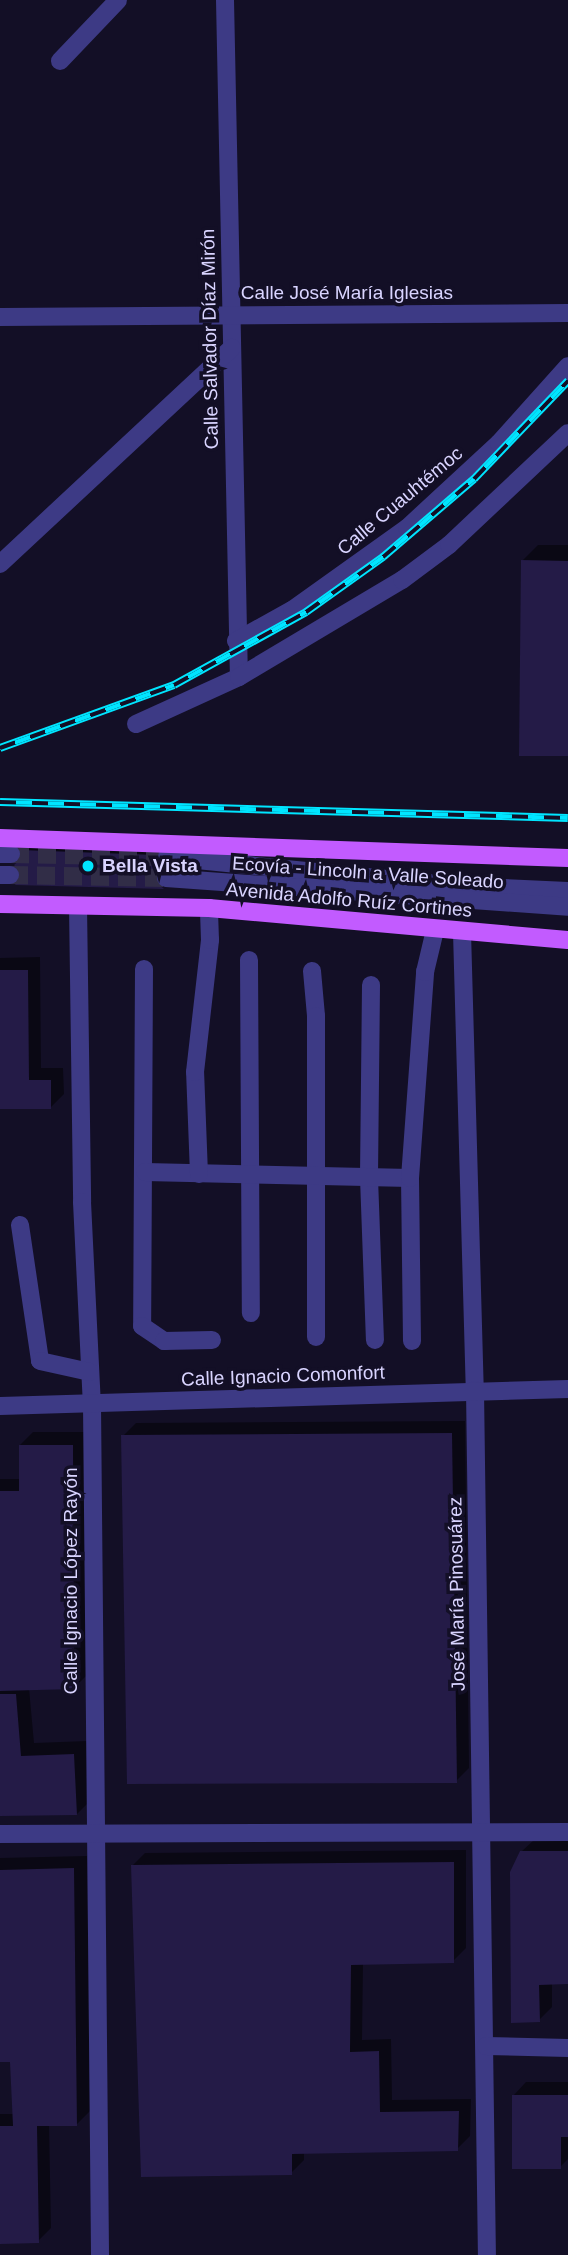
<!DOCTYPE html>
<meta charset="utf-8">
<style>
body{margin:0}
#map{position:relative;width:568px;height:2255px;overflow:hidden;background:#130f26;font-family:Helvetica,sans-serif}
div>[style]{position:absolute}
.shadow>*{inset:0;background:#0007}
.building>*{inset:0;background:#241b47}
.minor-tunnel>*{height:18px;margin-top:-9px;transform-origin:0;background:repeating-linear-gradient(90deg,#312d47 0 18px,transparent 0 27px)}
.minor>*{height:18px;margin:-9px;padding:0 9px;transform-origin:9px;border-radius:9px;background:#3d3a85}
.major>*{height:18px;margin:-9px;padding:0 9px;transform-origin:9px;border-radius:9px;background:#c25bff}
.rail>*{height:8px;margin-top:-4px;transform-origin:0;background:repeating-linear-gradient(90deg,#130f26 0 16px,#00e5ff 0 32px);box-sizing:border-box;border-block:2px solid #00e5ff}
.dots>*{width:19px;height:19px;translate:-50% -50%;box-sizing:border-box;border:4px solid #130f26;border-radius:50%}
span{translate:-50% -50%;white-space:nowrap;text-align:center;line-height:1.15;-webkit-text-stroke:7px #130f26;paint-order:stroke}
.street-label{font-size:19px;color:#d9d4ff}
.poi-label{font-size:19px;color:#d9d4ff;font-weight:700}
.left{translate:0 -50%;text-align:left}
</style>
<div id="map">
<div class="shadow">
<i style="clip-path:polygon(538px 545px,568px 545px,568px 756px,521px 754px,522px 561px)"></i>
<i style="clip-path:polygon(36px 838px,169px 843px,168px 869px,175px 875px,163px 887px,18px 883px,23px 874px,23px 851px)"></i>
<i style="clip-path:polygon(40px 957px,41px 1068px,63px 1068px,64px 1094px,51px 1107px,0 1107px,0 958px)"></i>
<i style="clip-path:polygon(465px 1421px,469px 1768px,456px 1781px,123px 1436px,136px 1423px)"></i>
<i style="clip-path:polygon(33px 1432px,85px 1432px,87px 1675px,74px 1688px,29px 1688px,34px 1743px,87px 1741px,90px 1801px,77px 1814px,0 1814px,0 1479px,21px 1479px,20px 1445px)"></i>
<i style="clip-path:polygon(535px 1839px,568px 1839px,568px 1983px,552px 1983px,552px 2007px,539px 2020px,521px 1852px)"></i>
<i style="clip-path:polygon(466px 1850px,466px 1948px,453px 1961px,363px 1963px,362px 2040px,391px 2039px,392px 2100px,471px 2099px,470px 2136px,457px 2149px,304px 2152px,304px 2160px,291px 2173px,132px 1866px,145px 1853px)"></i>
<i style="clip-path:polygon(87px 1856px,90px 2111px,77px 2124px,49px 2124px,51px 2228px,38px 2241px,0 2243px,0 2114px,14px 2114px,12px 2061px,0 2061px,0 1858px)"></i>
<i style="clip-path:polygon(526px 2082px,568px 2082px,568px 2159px,560px 2167px,513px 2096px)"></i>
</div>
<div class="building">
<i style="clip-path:polygon(521px 560px,568px 561px,568px 756px,519px 756px)"></i>
<i style="clip-path:polygon(21px 850px,156px 855px,163px 867px,156px 872px,156px 882px,164px 889px,15px 885px,21px 874px,14px 865px,21px 859px)"></i>
<i style="clip-path:polygon(0 970px,28px 970px,29px 1080px,51px 1080px,51px 1109px,0 1109px)"></i>
<i style="clip-path:polygon(452px 1433px,457px 1783px,127px 1784px,121px 1435px)"></i>
<i style="clip-path:polygon(19px 1445px,73px 1445px,74px 1689px,0 1691px,0 1491px,19px 1491px)"></i>
<i style="clip-path:polygon(0 1694px,16px 1694px,21px 1756px,74px 1754px,77px 1815px,0 1816px)"></i>
<i style="clip-path:polygon(520px 1851px,568px 1851px,568px 1984px,539px 1985px,540px 2022px,511px 2023px,510px 1872px)"></i>
<i style="clip-path:polygon(454px 1862px,454px 1963px,351px 1965px,350px 2052px,379px 2051px,380px 2112px,459px 2111px,458px 2151px,292px 2154px,292px 2175px,141px 2177px,131px 1865px)"></i>
<i style="clip-path:polygon(74px 1868px,77px 2126px,37px 2126px,39px 2243px,0 2244px,0 2126px,13px 2126px,10px 2062px,0 2062px,0 1870px)"></i>
<i style="clip-path:polygon(512px 2095px,568px 2095px,568px 2137px,561px 2137px,561px 2169px,512px 2169px)"></i>
</div>
<div class="minor-tunnel">
<i style="left:11px;top:854px;width:156px;rotate:1.1deg"></i>
<i style="left:10px;top:875px;width:156px;rotate:1.1deg"></i>
</div>
<div class="minor">
<i style="left:225px;top:0;width:677px;rotate:88.82deg"></i>
<i style="left:60px;top:61px;width:84px;rotate:-46.4deg"></i>
<i style="left:0;top:317px;width:568px;rotate:-0.4deg"></i>
<i style="left:0;top:564px;width:317px;rotate:-43deg"></i>
<i style="left:236px;top:641px;width:64px;rotate:-29deg"></i>
<i style="left:292px;top:610px;width:141px;rotate:-35.5deg"></i>
<i style="left:407px;top:528px;width:125px;rotate:-42.7deg"></i>
<i style="left:499px;top:443px;width:103px;rotate:-48.1deg"></i>
<i style="left:136px;top:724px;width:113px;rotate:-24.5deg"></i>
<i style="left:239px;top:677px;width:190px;rotate:-30.8deg"></i>
<i style="left:402px;top:580px;width:59px;rotate:-36.7deg"></i>
<i style="left:449px;top:545px;width:163px;rotate:-43.3deg"></i>
<i style="left:0;top:854px;width:11px"></i>
<i style="left:167px;top:857px;width:292px;rotate:5.7deg"></i>
<i style="left:458px;top:886px;width:110px;rotate:2.6deg"></i>
<i style="left:0;top:875px;width:10px"></i>
<i style="left:166px;top:878px;width:403px;rotate:4.1deg"></i>
<i style="left:78px;top:906px;width:296px;rotate:89.2deg"></i>
<i style="left:82px;top:1202px;width:202px;rotate:87.2deg"></i>
<i style="left:92px;top:1404px;width:851px;rotate:89.46deg"></i>
<i style="left:462px;top:932px;width:458px;rotate:88.4deg"></i>
<i style="left:475px;top:1390px;width:865px;rotate:89.21deg"></i>
<i style="left:249px;top:960px;width:353px;rotate:89.7deg"></i>
<i style="left:144px;top:969px;width:357px;rotate:90.3deg"></i>
<i style="left:142px;top:1326px;width:27px;rotate:34deg"></i>
<i style="left:164px;top:1341px;width:48px;rotate:-1.2deg"></i>
<i style="left:312px;top:971px;width:45px;rotate:84.9deg"></i>
<i style="left:316px;top:1016px;width:321px;rotate:90deg"></i>
<i style="left:371px;top:985px;width:193px;rotate:90.6deg"></i>
<i style="left:369px;top:1178px;width:162px;rotate:87.9deg"></i>
<i style="left:145px;top:1172px;width:265px;rotate:1.3deg"></i>
<i style="left:199px;top:1174px;width:102px;rotate:-92.2deg"></i>
<i style="left:195px;top:1072px;width:133px;rotate:-83.5deg"></i>
<i style="left:210px;top:940px;width:32px;rotate:-92deg"></i>
<i style="left:20px;top:1225px;width:137px;rotate:81.6deg"></i>
<i style="left:40px;top:1361px;width:51px;rotate:12.4deg"></i>
<i style="left:412px;top:1341px;width:163px;rotate:-90.7deg"></i>
<i style="left:410px;top:1178px;width:207px;rotate:-85.8deg"></i>
<i style="left:425px;top:972px;width:43px;rotate:-76.6deg"></i>
<i style="left:0;top:1406px;width:568px;rotate:-1.71deg"></i>
<i style="left:0;top:1834px;width:568px;rotate:-0.2deg"></i>
<i style="left:486px;top:2046px;width:82px;rotate:1.4deg"></i>
</div>
<div class="major">
<i style="left:0;top:838px;width:568px;rotate:2.02deg"></i>
<i style="left:0;top:904px;width:209px;rotate:1.1deg"></i>
<i style="left:209px;top:908px;width:360px;rotate:5.1deg"></i>
</div>
<div class="rail">
<i style="left:0;top:748px;width:185px;rotate:-19.9deg"></i>
<i style="left:174px;top:685px;width:151px;rotate:-28.9deg"></i>
<i style="left:306px;top:612px;width:95px;rotate:-35.5deg"></i>
<i style="left:383px;top:557px;width:120px;rotate:-40.6deg"></i>
<i style="left:474px;top:479px;width:136px;rotate:-46.2deg"></i>
<i style="left:0;top:802px;width:568px;rotate:1.61deg"></i>
</div>
<div class="dots">
<i style="left:88px;top:866px;background:#00e5ff"></i>
</div>
<div class="street-label">
<span style="left:347px;top:293px">Calle José María Iglesias</span>
<span style="left:210px;top:339px;rotate:-91deg">Calle Salvador Díaz Mirón</span>
<span style="left:400px;top:501px;rotate:-40deg">Calle Cuauhtémoc</span>
<span style="left:368px;top:873px;rotate:4deg">Ecovía - Lincoln a Valle Soleado</span>
<span style="left:349px;top:900px;rotate:5deg">Avenida Adolfo Ruíz Cortines</span>
<span style="left:283px;top:1376px;rotate:-2deg">Calle Ignacio Comonfort</span>
<span style="left:71px;top:1581px;rotate:-90deg">Calle Ignacio López Rayón</span>
<span style="left:457px;top:1594px;rotate:-91deg">José María Pinosuárez</span>
</div>
<div class="poi-label">
<span class="left" style="left:102px;top:866px">Bella Vista</span>
</div>
</div>
